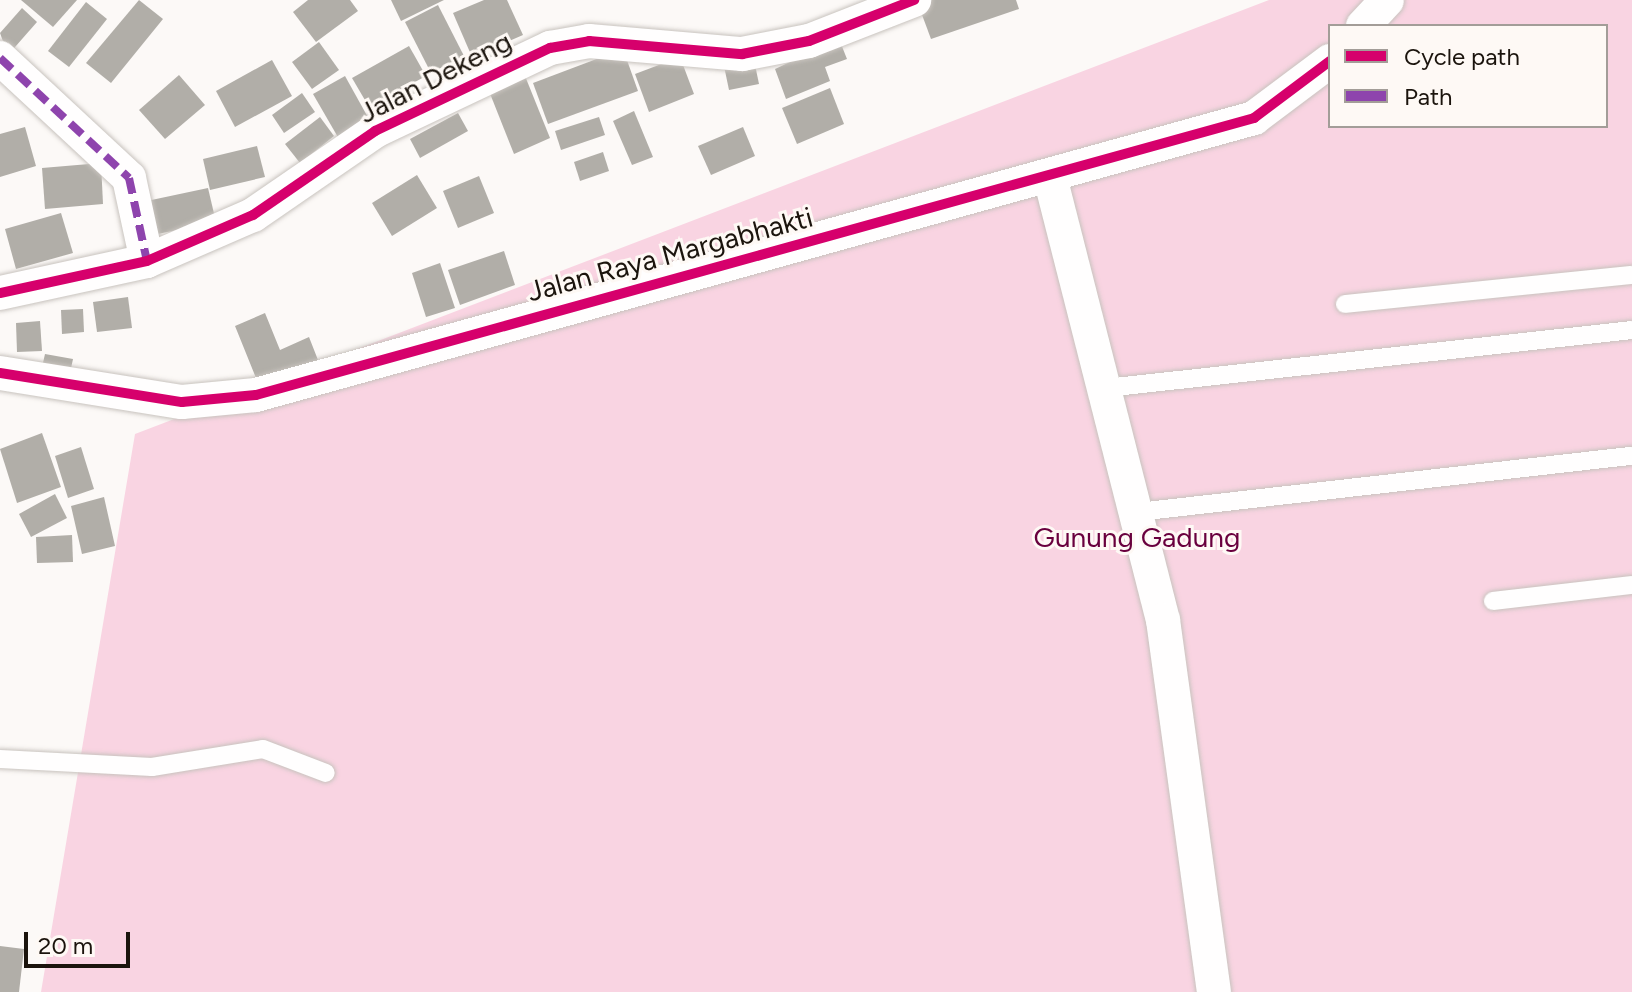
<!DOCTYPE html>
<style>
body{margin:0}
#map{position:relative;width:1632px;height:992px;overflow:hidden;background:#fcf9f7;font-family:Figtree,sans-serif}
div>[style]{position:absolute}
.green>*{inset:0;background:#f9d4e2}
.building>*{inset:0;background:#b1aea8}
.roads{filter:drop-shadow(0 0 2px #c8c3be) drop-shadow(0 0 2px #c8c3be)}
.lane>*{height:18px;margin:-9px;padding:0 9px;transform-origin:9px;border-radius:9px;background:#fffefe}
.street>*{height:34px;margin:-17px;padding:0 17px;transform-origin:17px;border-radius:17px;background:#fffefe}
.quiet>*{height:8px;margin-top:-4px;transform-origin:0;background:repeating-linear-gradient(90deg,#8e44ad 0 16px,transparent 0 24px)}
.cycleway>*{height:10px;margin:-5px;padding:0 5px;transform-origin:5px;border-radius:5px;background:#d6006c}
span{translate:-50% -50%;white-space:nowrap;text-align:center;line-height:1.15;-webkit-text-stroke:6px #fef9f5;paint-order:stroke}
.street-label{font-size:28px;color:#1b140d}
.park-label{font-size:28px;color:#69003e}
.legend{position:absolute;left:1328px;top:24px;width:280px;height:104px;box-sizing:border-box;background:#fef9f5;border:2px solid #a39d98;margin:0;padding:10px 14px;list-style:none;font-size:24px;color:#1b140d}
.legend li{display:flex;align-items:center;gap:16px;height:40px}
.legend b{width:40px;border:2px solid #a39d98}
.scale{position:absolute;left:24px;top:932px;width:106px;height:36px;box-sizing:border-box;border:4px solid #1b140d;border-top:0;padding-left:10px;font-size:24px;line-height:28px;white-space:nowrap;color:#1b140d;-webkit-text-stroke:6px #fef9f5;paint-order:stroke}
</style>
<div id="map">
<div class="green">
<i style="clip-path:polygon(evenodd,1269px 0,1632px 0,1632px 992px,41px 992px,135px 434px,1269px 0,1330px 26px,1606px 26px,1606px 126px,1330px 126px,1330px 26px)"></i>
</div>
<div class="building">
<i style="clip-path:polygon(21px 0,77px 0,53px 27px)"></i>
<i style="clip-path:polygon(139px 0,163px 19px,111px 83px,86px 63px)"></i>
<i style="clip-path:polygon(308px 0,350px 0,358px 11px,316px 42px,293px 12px)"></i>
<i style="clip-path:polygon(391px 0,444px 0,401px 21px)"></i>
<i style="clip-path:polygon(484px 0,507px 0,523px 35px,472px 57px,453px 13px)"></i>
<i style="clip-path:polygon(930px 0,1016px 0,1019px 9px,931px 39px,918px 4px)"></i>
<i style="clip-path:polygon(86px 2px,107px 19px,69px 67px,48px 51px)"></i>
<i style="clip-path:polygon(438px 5px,464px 56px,431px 73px,405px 22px)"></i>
<i style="clip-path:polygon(22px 8px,37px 22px,8px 55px,0 33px)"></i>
<i style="clip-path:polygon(839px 39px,847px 59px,825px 67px,830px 81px,786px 99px,775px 69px)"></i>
<i style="clip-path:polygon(319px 42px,339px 70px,312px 89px,292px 62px)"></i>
<i style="clip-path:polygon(409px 46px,426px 76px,369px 107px,352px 78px)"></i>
<i style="clip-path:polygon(623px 49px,638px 91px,548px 124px,533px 83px)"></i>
<i style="clip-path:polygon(680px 57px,694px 94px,649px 112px,635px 74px)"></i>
<i style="clip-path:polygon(272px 60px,292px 96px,235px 127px,216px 91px)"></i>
<i style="clip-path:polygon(754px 60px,759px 84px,729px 90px,724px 66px)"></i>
<i style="clip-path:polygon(523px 71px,550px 138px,514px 154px,487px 86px)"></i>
<i style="clip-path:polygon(179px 75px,205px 105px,165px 139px,139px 110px)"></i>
<i style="clip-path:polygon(345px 76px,370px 121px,339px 139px,313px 94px)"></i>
<i style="clip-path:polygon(830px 88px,844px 124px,797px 144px,782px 108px)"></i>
<i style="clip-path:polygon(302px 93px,315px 112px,284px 133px,272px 115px)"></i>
<i style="clip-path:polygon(634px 111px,653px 157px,632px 165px,613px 121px)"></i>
<i style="clip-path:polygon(458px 113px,468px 131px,420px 158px,410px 139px)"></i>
<i style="clip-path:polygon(320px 117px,334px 136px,300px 163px,285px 144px)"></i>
<i style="clip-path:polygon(599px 117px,605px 135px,561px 150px,555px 131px)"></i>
<i style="clip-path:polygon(25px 127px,36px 166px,0 177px,0 134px)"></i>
<i style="clip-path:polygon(743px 127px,755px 156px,711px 175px,698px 146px)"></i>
<i style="clip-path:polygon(257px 146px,265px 177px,210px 190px,203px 159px)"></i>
<i style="clip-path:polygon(603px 152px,609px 171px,580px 181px,574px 162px)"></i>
<i style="clip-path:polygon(101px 163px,103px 204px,45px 209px,42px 168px)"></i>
<i style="clip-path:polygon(417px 175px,437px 208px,392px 236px,372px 203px)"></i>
<i style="clip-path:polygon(479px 176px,494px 213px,458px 228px,443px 191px)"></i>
<i style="clip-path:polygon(208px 188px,216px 222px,148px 236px,142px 202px)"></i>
<i style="clip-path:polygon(61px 213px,73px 253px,16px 269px,5px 229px)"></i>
<i style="clip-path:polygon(504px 251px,515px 285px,460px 305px,448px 270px)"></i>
<i style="clip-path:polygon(440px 263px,455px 308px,426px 317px,412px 273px)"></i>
<i style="clip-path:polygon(128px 297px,132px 328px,97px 332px,93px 302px)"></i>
<i style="clip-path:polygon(83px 309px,84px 332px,62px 334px,61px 310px)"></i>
<i style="clip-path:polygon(265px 313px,280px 350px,309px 337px,318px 360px,258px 383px,235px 326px)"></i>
<i style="clip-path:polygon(40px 321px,42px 351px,17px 352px,16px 323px)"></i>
<i style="clip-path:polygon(45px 354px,73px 359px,70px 373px,42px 367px)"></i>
<i style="clip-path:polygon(42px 433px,61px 487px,17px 503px,0 449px)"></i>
<i style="clip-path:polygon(81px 447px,94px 489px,68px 498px,55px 456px)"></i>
<i style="clip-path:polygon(55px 494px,67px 518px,31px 537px,19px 514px)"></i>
<i style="clip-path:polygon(104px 497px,115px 546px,82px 554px,71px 506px)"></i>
<i style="clip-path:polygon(72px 535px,73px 562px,37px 563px,36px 537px)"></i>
<i style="clip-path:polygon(0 946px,24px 949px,19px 992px,0 992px)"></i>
</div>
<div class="roads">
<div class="lane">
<i style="left:1345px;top:304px;width:288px;rotate:-5.8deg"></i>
<i style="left:1106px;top:388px;width:529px;rotate:-6.29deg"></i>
<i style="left:1138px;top:512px;width:497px;rotate:-6.5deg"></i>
<i style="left:1493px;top:601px;width:140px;rotate:-6.6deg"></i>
<i style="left:0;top:759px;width:152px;rotate:3deg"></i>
<i style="left:152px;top:767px;width:112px;rotate:-9.2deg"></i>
<i style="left:263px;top:749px;width:67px;rotate:20.9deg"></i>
</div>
<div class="street">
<i style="left:1363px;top:26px;width:35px;rotate:-47deg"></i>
<i style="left:0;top:58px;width:176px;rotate:42.9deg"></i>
<i style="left:129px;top:178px;width:85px;rotate:77.8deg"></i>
<i style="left:1050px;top:177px;width:457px;rotate:75.7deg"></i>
<i style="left:1163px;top:620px;width:375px;rotate:82.2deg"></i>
<i style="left:0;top:293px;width:150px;rotate:-12.3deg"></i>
<i style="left:147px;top:261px;width:116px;rotate:-23.5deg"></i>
<i style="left:253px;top:215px;width:148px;rotate:-34.5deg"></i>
<i style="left:375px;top:131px;width:194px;rotate:-25.4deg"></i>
<i style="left:550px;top:48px;width:40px;rotate:-10deg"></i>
<i style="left:589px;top:41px;width:154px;rotate:4.9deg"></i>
<i style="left:742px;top:54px;width:68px;rotate:-11deg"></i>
<i style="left:809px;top:41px;width:113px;rotate:-21.3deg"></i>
<i style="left:0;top:373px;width:184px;rotate:9.1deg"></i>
<i style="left:182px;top:402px;width:74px;rotate:-5.4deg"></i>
<i style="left:256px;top:395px;width:1036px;rotate:-15.51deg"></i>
<i style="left:1254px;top:118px;width:95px;rotate:-36.9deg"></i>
</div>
</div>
<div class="quiet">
<i style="left:0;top:58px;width:176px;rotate:42.9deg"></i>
<i style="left:129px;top:178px;width:85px;rotate:77.8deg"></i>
</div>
<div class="cycleway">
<i style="left:0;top:293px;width:150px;rotate:-12.3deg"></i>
<i style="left:147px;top:261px;width:116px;rotate:-23.5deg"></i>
<i style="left:253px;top:215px;width:148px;rotate:-34.5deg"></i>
<i style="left:375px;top:131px;width:194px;rotate:-25.4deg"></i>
<i style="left:550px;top:48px;width:40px;rotate:-10deg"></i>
<i style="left:589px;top:41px;width:154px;rotate:4.9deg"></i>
<i style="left:742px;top:54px;width:68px;rotate:-11deg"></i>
<i style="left:809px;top:41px;width:113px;rotate:-21.3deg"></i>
<i style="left:0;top:373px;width:184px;rotate:9.1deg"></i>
<i style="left:182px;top:402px;width:74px;rotate:-5.4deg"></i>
<i style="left:256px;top:395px;width:1036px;rotate:-15.51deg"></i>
<i style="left:1254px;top:118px;width:95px;rotate:-36.9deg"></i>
</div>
<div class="street-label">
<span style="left:435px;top:77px;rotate:-27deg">Jalan Dekeng</span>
<span style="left:670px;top:254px;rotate:-15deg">Jalan Raya Margabhakti</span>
</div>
<div class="park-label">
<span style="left:1137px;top:537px">Gunung Gadung</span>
</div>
<ul class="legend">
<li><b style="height:10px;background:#d6006c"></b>Cycle path</li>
<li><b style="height:10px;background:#8e44ad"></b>Path</li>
</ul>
<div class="scale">20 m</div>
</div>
